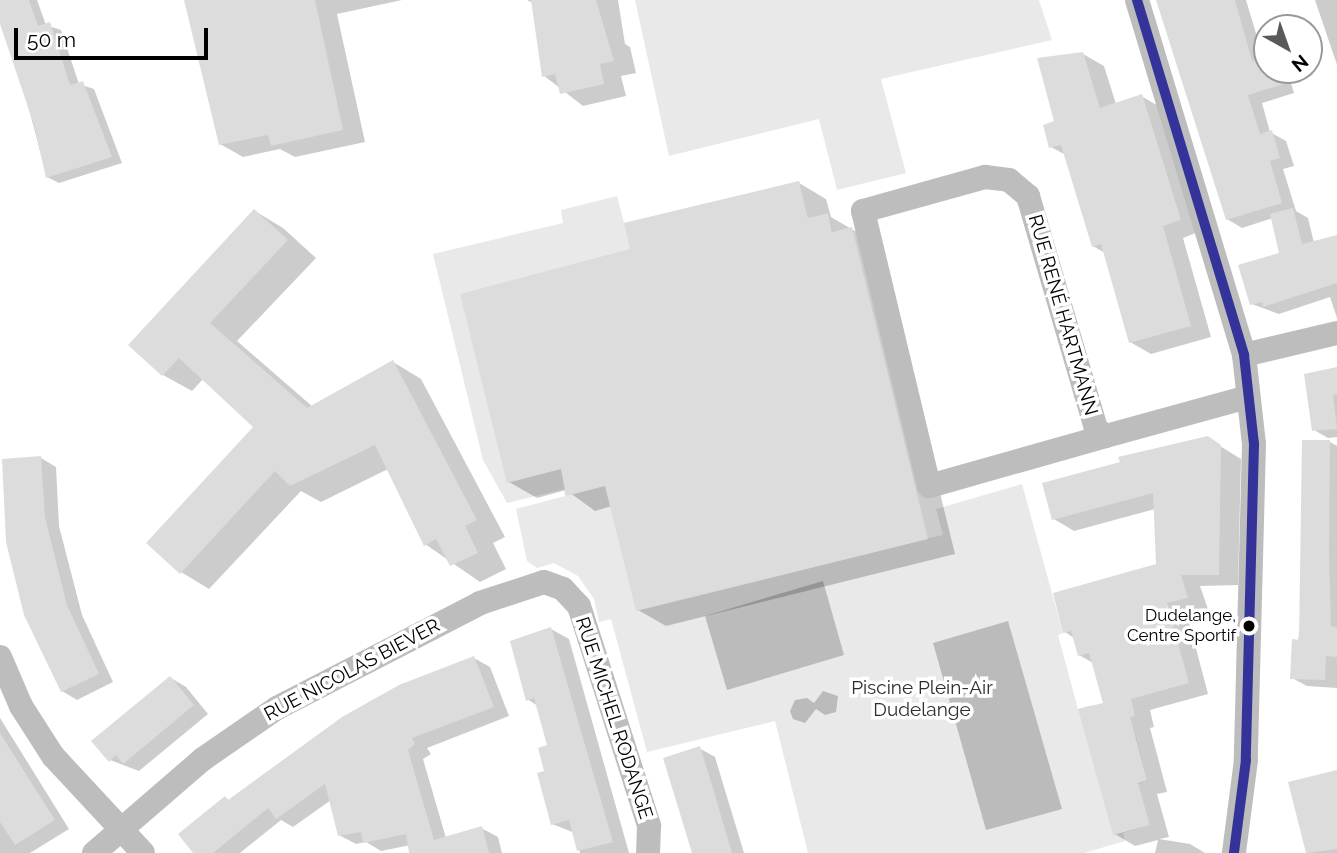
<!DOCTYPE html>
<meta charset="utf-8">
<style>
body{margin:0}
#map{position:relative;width:1337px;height:853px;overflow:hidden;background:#fff;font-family:Raleway,sans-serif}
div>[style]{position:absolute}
.green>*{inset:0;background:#e9e9e9}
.water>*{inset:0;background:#bbb}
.shadow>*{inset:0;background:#0003}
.building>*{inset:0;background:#dcdcdc}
.minor>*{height:24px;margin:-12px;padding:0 12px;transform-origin:12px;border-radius:12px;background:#bdbdbd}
.bus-1>*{height:10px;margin:-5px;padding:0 5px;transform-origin:5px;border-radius:5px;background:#339}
.dots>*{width:19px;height:19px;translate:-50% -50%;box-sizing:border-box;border:4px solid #fff;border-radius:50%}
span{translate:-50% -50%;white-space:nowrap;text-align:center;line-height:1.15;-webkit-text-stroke:7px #fff;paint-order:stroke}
.bus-label{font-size:17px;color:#000}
.right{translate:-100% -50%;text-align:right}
.street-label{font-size:19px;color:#000}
.park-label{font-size:19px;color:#2e2e2e}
.north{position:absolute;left:1253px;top:14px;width:70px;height:70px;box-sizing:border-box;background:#fff;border:2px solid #999;border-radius:50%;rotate:140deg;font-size:19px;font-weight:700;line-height:28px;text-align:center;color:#000}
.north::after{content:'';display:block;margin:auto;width:24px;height:32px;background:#595959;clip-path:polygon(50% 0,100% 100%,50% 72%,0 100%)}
.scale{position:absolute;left:14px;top:28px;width:194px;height:32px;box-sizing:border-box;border:4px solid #000;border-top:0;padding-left:9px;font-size:21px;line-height:24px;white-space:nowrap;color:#000;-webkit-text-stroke:5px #fff;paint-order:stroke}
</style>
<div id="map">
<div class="green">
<i style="clip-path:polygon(635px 0,1039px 0,1052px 40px,881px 79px,906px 173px,837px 190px,819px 119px,669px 156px)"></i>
<i style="clip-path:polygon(799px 181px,808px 218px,828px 213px,908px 543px,943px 535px,936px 509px,1022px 484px,1063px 633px,1058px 635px,1078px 709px,1092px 705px,1096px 717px,1126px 740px,1136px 737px,1147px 780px,1138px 784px,1150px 825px,1123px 833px,1125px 841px,1084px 853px,808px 853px,775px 721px,647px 752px,611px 619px,599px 622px,594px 599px,578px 576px,554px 563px,537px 568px,527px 561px,516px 509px,565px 496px,564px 489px,507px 503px,483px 460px,433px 254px,563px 223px,561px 210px,617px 196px,624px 223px)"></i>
</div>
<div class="water">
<i style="clip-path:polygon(823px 581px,844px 655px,727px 690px,705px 616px)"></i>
<i style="clip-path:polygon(1008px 621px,1062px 809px,986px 830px,933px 643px)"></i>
<i style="clip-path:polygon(823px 691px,838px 696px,836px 712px,825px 715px,816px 709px,805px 723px,793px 719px,790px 711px,795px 700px,807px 698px,814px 703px)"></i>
</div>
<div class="shadow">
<i style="clip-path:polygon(0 0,37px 0,46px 25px,61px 30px,79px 84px,94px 89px,122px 163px,59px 183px,47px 177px)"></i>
<i style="clip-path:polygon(189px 0,402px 0,337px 14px,365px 142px,295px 157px,280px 149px,243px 157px,220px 144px)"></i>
<i style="clip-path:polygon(527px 0,618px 0,625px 44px,630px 47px,636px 73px,621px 76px,626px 96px,583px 106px,543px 75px,533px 3px)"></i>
<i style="clip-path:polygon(1157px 0,1246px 0,1267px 70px,1287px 70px,1294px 93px,1262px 103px,1270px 132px,1286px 141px,1294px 166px,1283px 169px,1296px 211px,1308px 218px,1314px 243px,1337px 237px,1337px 318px,1330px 297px,1279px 314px,1252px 304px,1282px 254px,1273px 218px,1242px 228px,1227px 219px)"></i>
<i style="clip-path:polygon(1315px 0,1337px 0,1337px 65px)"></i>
<i style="clip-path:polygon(1083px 54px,1104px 66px,1116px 104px,1141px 96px,1162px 108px,1201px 231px,1183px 238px,1211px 337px,1151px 354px,1130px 342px,1105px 253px,1093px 246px,1066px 155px,1051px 147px)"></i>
<i style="clip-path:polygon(799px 183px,826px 199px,831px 217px,879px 245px,955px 554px,666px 626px,638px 610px,612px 506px,595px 511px,566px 490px,537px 498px,509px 482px,632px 250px)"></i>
<i style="clip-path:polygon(255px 211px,283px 228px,316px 258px,237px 341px,313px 407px,393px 362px,421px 379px,505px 537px,493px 543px,506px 569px,480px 582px,425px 544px,388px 469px,321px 502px,301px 491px,209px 589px,181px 572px,255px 427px,203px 379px,192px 391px,163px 375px)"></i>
<i style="clip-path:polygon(1337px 368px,1337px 437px,1328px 438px,1314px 430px)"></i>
<i style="clip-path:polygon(1207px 438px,1241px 459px,1238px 585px,1200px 586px,1208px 609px,1187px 614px,1208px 694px,1150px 710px,1154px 727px,1150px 728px,1167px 792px,1157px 794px,1169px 837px,1159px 839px,1190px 844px,1205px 853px,1155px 853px,1158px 840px,1135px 846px,1115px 834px,1105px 704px,1093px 663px,1079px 655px,1074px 638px,1065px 632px,1157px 565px,1155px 509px,1074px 531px,1054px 519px)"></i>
<i style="clip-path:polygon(1330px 442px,1337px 446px,1337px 688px,1307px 686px,1292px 678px)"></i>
<i style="clip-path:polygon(41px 458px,56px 467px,59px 526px,82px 615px,113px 682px,77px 700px,62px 691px,26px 614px)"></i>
<i style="clip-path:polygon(551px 629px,569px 639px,629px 853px,580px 853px,575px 833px,552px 824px,546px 772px,549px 746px,538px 706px,527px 699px)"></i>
<i style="clip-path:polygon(474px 658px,490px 667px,509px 716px,427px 748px,431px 754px,423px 759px,446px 838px,481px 828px,498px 837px,502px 853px,413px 853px,411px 845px,381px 851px,366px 842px,356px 844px,339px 835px,331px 800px,293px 827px,281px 820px,240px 853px,195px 853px,225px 798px,230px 801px)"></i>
<i style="clip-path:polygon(171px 678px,186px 687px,208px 714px,139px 771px,110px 760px)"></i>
<i style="clip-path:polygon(0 718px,69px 829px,30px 853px,0 853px)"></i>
<i style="clip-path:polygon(699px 748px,715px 757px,744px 853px,694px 853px)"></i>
<i style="clip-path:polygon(1337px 772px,1337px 853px,1307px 853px,1290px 784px)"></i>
</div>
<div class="building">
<i style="clip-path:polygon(0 0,29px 0,38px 26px,50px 22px,70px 85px,83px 81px,112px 157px,46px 178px,34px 125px,0 24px)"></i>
<i style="clip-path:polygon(184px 0,315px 0,343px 130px,271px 146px,268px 135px,219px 145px)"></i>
<i style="clip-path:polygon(531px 0,596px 0,614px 61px,600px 64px,604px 84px,560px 94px,555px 74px,542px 77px)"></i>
<i style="clip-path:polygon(1156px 0,1235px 0,1252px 61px,1267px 56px,1267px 70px,1312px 70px,1313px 75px,1248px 95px,1260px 134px,1272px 130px,1280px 158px,1270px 161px,1282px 203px,1226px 220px)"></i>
<i style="clip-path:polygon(1083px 52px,1100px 108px,1142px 94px,1181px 220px,1163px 226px,1191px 326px,1129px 343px,1101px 244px,1092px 247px,1061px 145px,1049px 148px,1043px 125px,1054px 121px,1037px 58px)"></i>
<i style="clip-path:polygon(799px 181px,808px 218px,828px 213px,832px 232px,852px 227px,928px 539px,636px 611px,605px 486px,566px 496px,561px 469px,507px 483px,460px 294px,630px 249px,624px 223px)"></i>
<i style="clip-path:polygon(1293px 208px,1302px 244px,1337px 235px,1337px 283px,1263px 307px,1262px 302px,1250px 305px,1238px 265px,1279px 253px,1270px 214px)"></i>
<i style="clip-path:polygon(254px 209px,288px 240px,210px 323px,307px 408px,393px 360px,477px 520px,465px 526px,478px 553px,450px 566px,436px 539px,424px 546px,375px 445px,290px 486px,275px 471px,180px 574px,146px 543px,253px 427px,179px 358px,162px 376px,128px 345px)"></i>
<i style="clip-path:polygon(1337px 367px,1337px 394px,1333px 395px,1337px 429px,1312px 431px,1304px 374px)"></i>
<i style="clip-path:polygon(1208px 436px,1221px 445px,1219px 575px,1181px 575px,1188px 598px,1167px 603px,1189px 683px,1131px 699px,1135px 716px,1130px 717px,1147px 780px,1138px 783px,1150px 825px,1113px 835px,1078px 709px,1103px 703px,1089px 653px,1078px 656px,1071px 631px,1063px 633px,1053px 593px,1156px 564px,1153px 493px,1052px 520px,1042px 483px,1120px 462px,1118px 457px)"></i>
<i style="clip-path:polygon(1302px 440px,1330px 440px,1329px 553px,1331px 626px,1337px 627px,1337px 657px,1326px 656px,1325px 680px,1290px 679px,1292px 639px,1299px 640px)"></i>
<i style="clip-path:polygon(41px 456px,45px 517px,67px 605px,99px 674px,61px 692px,24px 615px,6px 542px,2px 459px)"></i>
<i style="clip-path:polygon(551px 627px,613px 842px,577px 851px,569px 820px,551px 825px,537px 773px,544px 771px,538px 748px,547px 745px,534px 698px,526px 701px,510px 641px)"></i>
<i style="clip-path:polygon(474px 656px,494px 707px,412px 738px,415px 744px,408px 750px,434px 840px,482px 826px,489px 853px,409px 853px,406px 834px,363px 843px,361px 832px,338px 836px,325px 784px,276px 819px,268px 808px,213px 853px,193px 853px,178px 834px,225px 796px,228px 800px,342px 717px,399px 685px)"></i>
<i style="clip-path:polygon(170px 676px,194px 705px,123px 764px,116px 755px,109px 762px,91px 741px)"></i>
<i style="clip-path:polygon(0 733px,55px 820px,15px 845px,0 822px)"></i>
<i style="clip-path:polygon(700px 746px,709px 775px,732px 853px,692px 853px,663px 758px)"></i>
<i style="clip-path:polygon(1337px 770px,1337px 849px,1306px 853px,1288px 782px)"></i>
</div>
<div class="minor">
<i style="left:1137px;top:0;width:371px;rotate:73.2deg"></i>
<i style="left:1244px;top:355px;width:90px;rotate:83.6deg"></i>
<i style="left:1254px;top:444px;width:316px;rotate:91.5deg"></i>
<i style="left:1246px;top:760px;width:94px;rotate:97.4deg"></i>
<i style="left:985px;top:177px;width:24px;rotate:7deg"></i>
<i style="left:1009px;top:180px;width:25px;rotate:40deg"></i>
<i style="left:1028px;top:196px;width:243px;rotate:73.7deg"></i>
<i style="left:1096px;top:429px;width:12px;rotate:35deg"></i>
<i style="left:1106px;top:436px;width:184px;rotate:164.2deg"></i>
<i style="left:929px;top:486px;width:283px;rotate:-103.5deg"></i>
<i style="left:863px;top:211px;width:127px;rotate:-15.6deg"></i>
<i style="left:1244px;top:355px;width:96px;rotate:-13.3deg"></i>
<i style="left:1106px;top:436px;width:147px;rotate:-15.4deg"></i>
<i style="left:0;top:657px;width:53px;rotate:66.8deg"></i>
<i style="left:21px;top:706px;width:59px;rotate:57.4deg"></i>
<i style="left:53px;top:756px;width:132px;rotate:47.1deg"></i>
<i style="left:94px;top:853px;width:144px;rotate:-40.8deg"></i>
<i style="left:203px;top:759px;width:90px;rotate:-34.6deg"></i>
<i style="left:277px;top:708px;width:229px;rotate:-27.3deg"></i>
<i style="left:480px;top:603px;width:67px;rotate:-18.2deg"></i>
<i style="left:544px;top:582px;width:20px;rotate:20deg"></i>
<i style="left:563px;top:589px;width:23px;rotate:47deg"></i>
<i style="left:579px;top:606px;width:231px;rotate:72.3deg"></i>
<i style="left:649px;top:826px;width:27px;rotate:92deg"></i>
</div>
<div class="bus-1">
<i style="left:1137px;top:0;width:371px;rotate:73.2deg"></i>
<i style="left:1244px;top:355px;width:90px;rotate:83.6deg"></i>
<i style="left:1254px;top:444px;width:316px;rotate:91.5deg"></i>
<i style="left:1246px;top:760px;width:94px;rotate:97.4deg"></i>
</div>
<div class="dots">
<i style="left:1249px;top:626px;background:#000"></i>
</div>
<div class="bus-label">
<span class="right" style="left:1236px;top:626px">Dudelange,<br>Centre Sportif</span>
</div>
<div class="street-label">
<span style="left:1063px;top:315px;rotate:74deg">RUE RENÉ HARTMANN</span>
<span style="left:352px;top:670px;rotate:-28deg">RUE NICOLAS BIEVER</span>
<span style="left:614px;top:718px;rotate:72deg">RUE MICHEL RODANGE</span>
</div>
<div class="park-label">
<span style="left:922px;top:699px">Piscine Plein-Air<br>Dudelange</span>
</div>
<div class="north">N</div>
<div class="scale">50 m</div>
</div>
